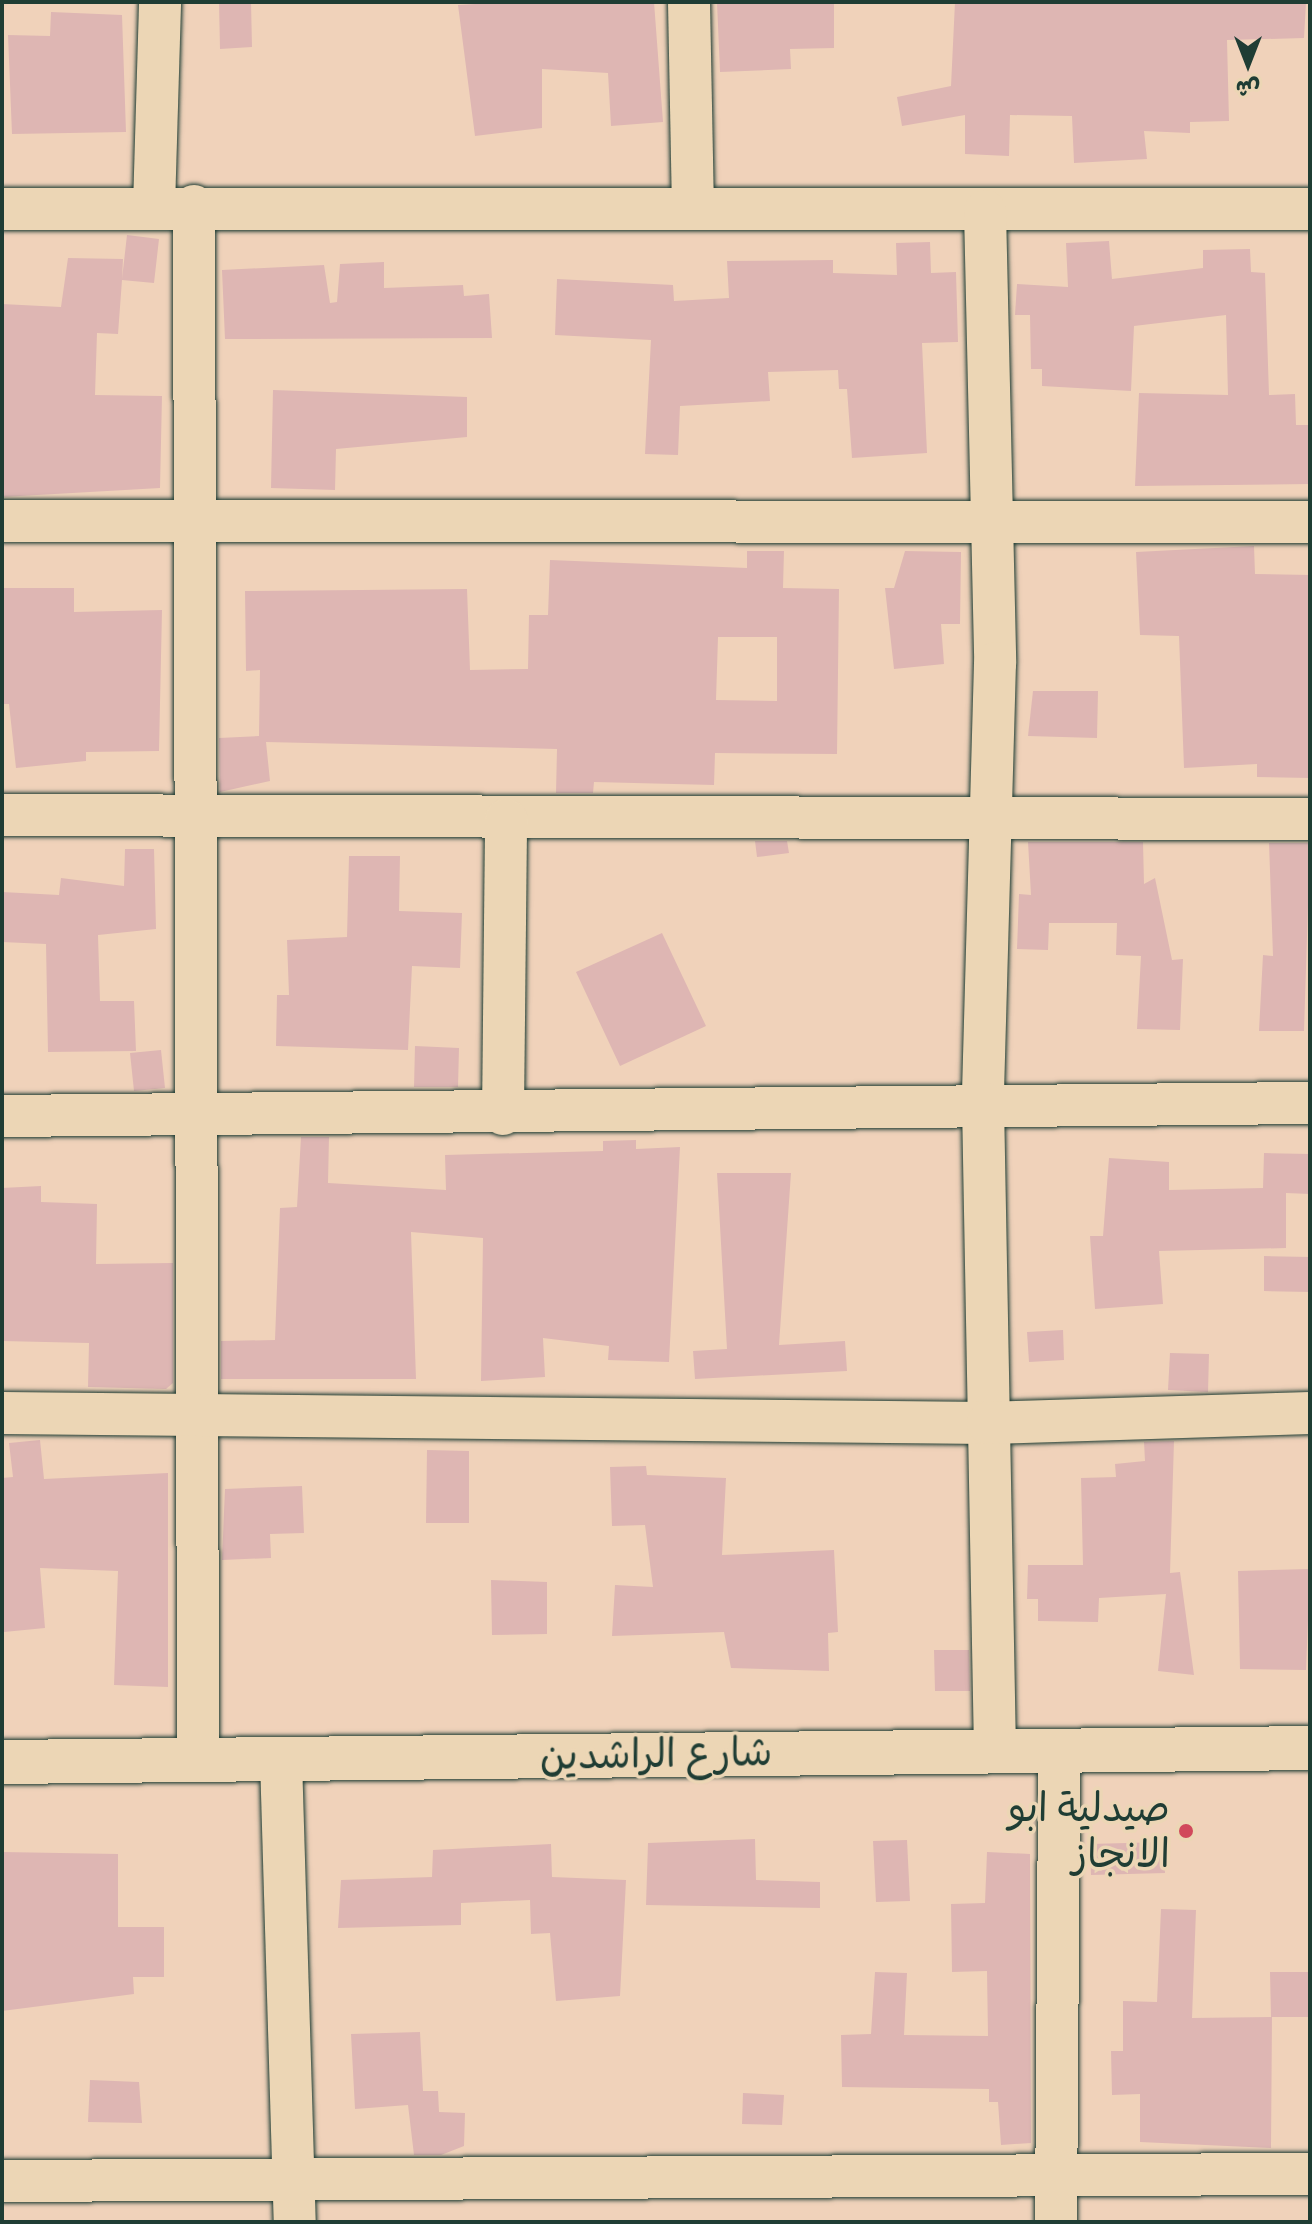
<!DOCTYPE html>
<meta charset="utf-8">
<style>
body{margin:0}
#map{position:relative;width:1312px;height:2224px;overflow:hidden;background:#f0d2ba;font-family:Caveat,"Playpen Sans Arabic",sans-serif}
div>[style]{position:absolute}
.building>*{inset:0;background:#deb6b3}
.roads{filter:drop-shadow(0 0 2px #1f3d34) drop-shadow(0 0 2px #1f3d34)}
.minor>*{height:42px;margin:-21px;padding:0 21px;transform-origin:21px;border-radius:21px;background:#ecd6b5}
.tertiary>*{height:44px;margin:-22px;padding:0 22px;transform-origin:22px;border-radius:22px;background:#ecd6b5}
.dots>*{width:22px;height:22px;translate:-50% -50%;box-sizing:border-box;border:4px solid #ecd6b5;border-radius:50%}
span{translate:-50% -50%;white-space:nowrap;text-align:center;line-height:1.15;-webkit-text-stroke:7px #ecd6b5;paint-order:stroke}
.street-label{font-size:40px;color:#1f3d34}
.poi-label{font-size:40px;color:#1f3d34}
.right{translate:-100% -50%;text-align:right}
.frame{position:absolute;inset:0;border:4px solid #1f3d34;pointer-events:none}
.north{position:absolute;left:1208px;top:24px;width:80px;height:80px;-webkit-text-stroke:6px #ecd6b5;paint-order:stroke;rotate:180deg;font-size:22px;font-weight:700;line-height:32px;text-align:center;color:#1f3d34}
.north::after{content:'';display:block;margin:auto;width:28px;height:36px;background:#1f3d34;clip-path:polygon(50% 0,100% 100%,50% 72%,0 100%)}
</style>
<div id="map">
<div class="building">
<i style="clip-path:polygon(219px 2px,251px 2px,252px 47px,220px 49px)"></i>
<i style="clip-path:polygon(512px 2px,654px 2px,663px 122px,611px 126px,608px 73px,542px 69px,542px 128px,475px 136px,458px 5px)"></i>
<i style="clip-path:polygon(717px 2px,834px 2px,834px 48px,790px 49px,791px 69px,720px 72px)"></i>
<i style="clip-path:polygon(955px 2px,1306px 2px,1304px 38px,1227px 40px,1229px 121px,1190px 122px,1190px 133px,1144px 131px,1147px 159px,1074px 163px,1072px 116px,1010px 115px,1009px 156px,965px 154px,965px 115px,902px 126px,897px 97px,951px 86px)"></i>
<i style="clip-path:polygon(51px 12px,122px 15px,126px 132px,12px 134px,8px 35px,50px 36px)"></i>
<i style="clip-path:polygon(127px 235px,159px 239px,154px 283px,122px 280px,118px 334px,97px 333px,95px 395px,162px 396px,160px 488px,2px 497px,2px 304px,61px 307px,68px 258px,123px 259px,122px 279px)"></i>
<i style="clip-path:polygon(1109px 241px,1112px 279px,1203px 268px,1203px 250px,1250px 249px,1251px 272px,1265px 273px,1269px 395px,1295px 394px,1296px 425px,1310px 425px,1310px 484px,1135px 486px,1139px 393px,1228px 395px,1226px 315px,1134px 326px,1131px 391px,1042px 386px,1042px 369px,1031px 369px,1030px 315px,1015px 315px,1017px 284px,1068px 287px,1066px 243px)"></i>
<i style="clip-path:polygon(930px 242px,931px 273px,956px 272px,958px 342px,922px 343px,927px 453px,852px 458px,847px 389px,839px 389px,838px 370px,768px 372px,770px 401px,680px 406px,678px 455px,645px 454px,651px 340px,555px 335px,557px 279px,673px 285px,674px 301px,729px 298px,727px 261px,833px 260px,833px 273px,897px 275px,896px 243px)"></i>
<i style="clip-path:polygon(384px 262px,384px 288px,463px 285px,464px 296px,489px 294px,492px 338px,225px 339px,222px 270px,324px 265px,330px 303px,337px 302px,340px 264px)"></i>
<i style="clip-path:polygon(273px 390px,467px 397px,467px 437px,336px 449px,335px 490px,271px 488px)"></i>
<i style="clip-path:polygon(1254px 546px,1255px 574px,1310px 575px,1310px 778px,1257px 777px,1257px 764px,1184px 768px,1179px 636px,1140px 635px,1136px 552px)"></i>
<i style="clip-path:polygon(evenodd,747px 551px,784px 551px,783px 588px,839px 589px,837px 754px,715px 753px,714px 785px,594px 782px,593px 793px,556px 793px,557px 749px,266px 742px,270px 781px,220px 792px,219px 738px,259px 736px,260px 670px,246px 671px,245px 591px,467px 589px,470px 670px,528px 669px,529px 615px,548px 615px,550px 560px,747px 568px,747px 551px,718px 637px,777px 637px,777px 701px,716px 700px,718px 637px)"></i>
<i style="clip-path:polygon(905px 551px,961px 552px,960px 624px,941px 624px,944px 664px,894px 669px,885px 588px,894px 588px)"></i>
<i style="clip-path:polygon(2px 588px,74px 588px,74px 612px,162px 610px,159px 751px,86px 752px,86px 761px,16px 768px,9px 704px,2px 704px)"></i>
<i style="clip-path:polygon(1033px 691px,1098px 691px,1097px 738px,1028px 736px)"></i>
<i style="clip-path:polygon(755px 841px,787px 841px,789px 853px,757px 857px)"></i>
<i style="clip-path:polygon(1028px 842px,1143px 842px,1144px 884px,1155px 878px,1172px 960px,1183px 959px,1180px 1030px,1137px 1029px,1141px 956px,1116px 955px,1117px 923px,1049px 923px,1048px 950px,1017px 949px,1019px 894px,1031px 895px)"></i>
<i style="clip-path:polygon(1269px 843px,1310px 843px,1304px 1031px,1259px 1031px,1263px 955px,1273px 956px)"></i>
<i style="clip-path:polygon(125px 849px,154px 849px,156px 929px,98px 935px,100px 1001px,134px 1001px,136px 1051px,48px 1052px,46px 944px,2px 942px,2px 892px,59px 895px,61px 878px,124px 886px)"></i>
<i style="clip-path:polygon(349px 856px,400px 856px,399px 911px,462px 913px,460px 968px,412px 966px,408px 1050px,276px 1046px,277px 995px,289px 995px,287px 940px,347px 937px)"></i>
<i style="clip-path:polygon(662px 933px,706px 1026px,620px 1066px,576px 972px)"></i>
<i style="clip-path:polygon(415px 1046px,459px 1048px,458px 1087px,414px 1087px)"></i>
<i style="clip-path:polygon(161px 1050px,165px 1088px,134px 1091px,130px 1053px)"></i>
<i style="clip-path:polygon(301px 1137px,329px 1137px,328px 1183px,446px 1190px,445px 1155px,603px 1151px,603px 1141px,636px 1140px,636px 1149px,680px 1147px,669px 1362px,608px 1360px,609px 1346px,543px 1338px,545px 1377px,481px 1381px,483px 1238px,411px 1232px,416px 1379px,221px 1379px,221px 1341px,275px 1340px,280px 1208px,297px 1207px)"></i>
<i style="clip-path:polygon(1264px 1153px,1310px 1154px,1310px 1194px,1286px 1193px,1286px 1248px,1159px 1251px,1163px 1304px,1095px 1309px,1090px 1236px,1103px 1236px,1109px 1158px,1169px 1162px,1169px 1190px,1263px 1188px)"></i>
<i style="clip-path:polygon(717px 1173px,791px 1173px,779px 1345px,845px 1341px,847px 1371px,695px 1379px,693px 1351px,727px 1349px)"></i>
<i style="clip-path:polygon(41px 1186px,41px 1202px,97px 1204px,96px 1264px,173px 1263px,173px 1383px,166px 1389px,88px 1387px,89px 1343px,2px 1341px,2px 1188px)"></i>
<i style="clip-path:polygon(1264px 1256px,1310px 1257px,1310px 1292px,1264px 1291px)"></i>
<i style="clip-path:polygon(1063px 1330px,1064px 1360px,1029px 1362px,1027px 1332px)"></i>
<i style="clip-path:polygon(1170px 1353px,1209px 1354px,1208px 1392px,1168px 1390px)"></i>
<i style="clip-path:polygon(40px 1440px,44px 1479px,168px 1473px,168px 1687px,114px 1685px,118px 1571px,40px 1568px,45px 1628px,4px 1632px,2px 1478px,13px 1477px,9px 1443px)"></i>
<i style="clip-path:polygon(1174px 1441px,1170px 1573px,1180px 1572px,1194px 1675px,1158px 1671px,1166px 1594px,1099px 1598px,1098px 1622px,1038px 1621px,1038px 1599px,1027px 1599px,1028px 1565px,1083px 1565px,1081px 1478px,1116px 1477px,1115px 1464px,1145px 1461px,1144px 1442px)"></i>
<i style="clip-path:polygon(427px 1450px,469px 1451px,469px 1523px,426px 1523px)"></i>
<i style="clip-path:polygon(646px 1466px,647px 1475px,726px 1478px,722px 1555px,834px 1550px,838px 1632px,828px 1633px,829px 1671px,731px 1668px,724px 1632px,612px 1636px,615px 1585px,653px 1587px,645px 1525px,612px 1526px,610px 1467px)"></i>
<i style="clip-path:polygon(302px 1486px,304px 1533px,270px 1534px,271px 1558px,222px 1560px,225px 1489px)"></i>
<i style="clip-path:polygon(1310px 1569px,1306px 1670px,1240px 1669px,1238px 1571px)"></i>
<i style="clip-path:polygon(491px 1580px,547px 1582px,547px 1634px,492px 1635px)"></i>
<i style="clip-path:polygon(934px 1650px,969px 1650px,970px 1691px,935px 1691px)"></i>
<i style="clip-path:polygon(755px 1839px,756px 1880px,820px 1882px,820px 1908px,646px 1905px,648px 1843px)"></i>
<i style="clip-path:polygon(907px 1840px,910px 1901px,876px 1902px,873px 1841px)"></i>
<i style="clip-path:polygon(1164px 1842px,1165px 1873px,1091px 1875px,1090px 1844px)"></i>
<i style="clip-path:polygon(551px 1844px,552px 1877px,626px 1880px,620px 1996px,556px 2001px,550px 1933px,531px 1934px,530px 1900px,461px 1903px,461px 1925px,338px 1928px,341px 1880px,432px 1877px,433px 1850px)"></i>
<i style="clip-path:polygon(2px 1852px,118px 1854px,118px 1927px,164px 1927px,164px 1977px,133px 1977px,134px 1994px,2px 2011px)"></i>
<i style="clip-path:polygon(987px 1852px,1030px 1854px,1031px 2143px,1001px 2145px,998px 2102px,989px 2102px,989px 2089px,842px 2087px,841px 2035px,871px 2034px,875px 1972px,907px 1973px,904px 2035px,988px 2036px,987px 1971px,952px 1972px,951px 1904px,985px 1903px)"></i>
<i style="clip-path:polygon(1161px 1909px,1196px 1910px,1192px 2018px,1272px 2017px,1271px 2148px,1140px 2142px,1140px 2094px,1112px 2095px,1111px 2051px,1123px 2051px,1123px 2001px,1157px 2002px)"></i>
<i style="clip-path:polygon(1270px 1972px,1310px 1972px,1310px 2017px,1271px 2017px)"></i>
<i style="clip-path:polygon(420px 2032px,423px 2091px,438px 2091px,439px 2112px,465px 2113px,464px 2146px,441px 2155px,414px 2155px,408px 2105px,355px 2109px,351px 2034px)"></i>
<i style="clip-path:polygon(90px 2080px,139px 2082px,142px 2123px,88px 2122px)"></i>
<i style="clip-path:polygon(743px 2093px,784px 2095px,782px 2125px,742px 2124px)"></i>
</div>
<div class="roads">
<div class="minor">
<i style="left:689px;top:2px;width:207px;rotate:88.9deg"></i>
<i style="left:194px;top:206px;width:1553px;rotate:89.85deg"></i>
<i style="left:154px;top:207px;width:205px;rotate:-88.3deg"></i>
<i style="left:2px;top:209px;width:1308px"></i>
<i style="left:985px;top:211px;width:452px;rotate:88.7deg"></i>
<i style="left:995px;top:663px;width:440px;rotate:91.6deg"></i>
<i style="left:983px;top:1103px;width:647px;rotate:88.94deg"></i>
<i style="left:2px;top:521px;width:1308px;rotate:0.04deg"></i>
<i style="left:2px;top:815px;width:1308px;rotate:0.18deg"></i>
<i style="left:503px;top:1114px;width:294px;rotate:-89.4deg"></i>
<i style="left:2px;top:1116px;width:1308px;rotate:-0.57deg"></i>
<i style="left:2px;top:1413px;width:986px;rotate:0.58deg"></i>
<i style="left:988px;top:1423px;width:322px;rotate:-1.8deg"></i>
<i style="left:281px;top:1759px;width:463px;rotate:88.3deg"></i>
<i style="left:2px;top:2181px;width:1308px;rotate:-0.31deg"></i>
<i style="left:1056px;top:2222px;width:471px;rotate:-89.6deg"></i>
</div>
<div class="tertiary">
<i style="left:2px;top:1762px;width:1308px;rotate:-0.61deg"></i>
</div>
</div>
<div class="dots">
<i style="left:1186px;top:1831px;background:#d1495b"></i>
</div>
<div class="street-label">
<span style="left:656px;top:1754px;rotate:-1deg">شارع الراشدين</span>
</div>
<div class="poi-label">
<span class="right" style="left:1170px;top:1831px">صيدلية ابو<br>الانجاز</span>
</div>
<div class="frame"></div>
<div class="north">ش</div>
</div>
